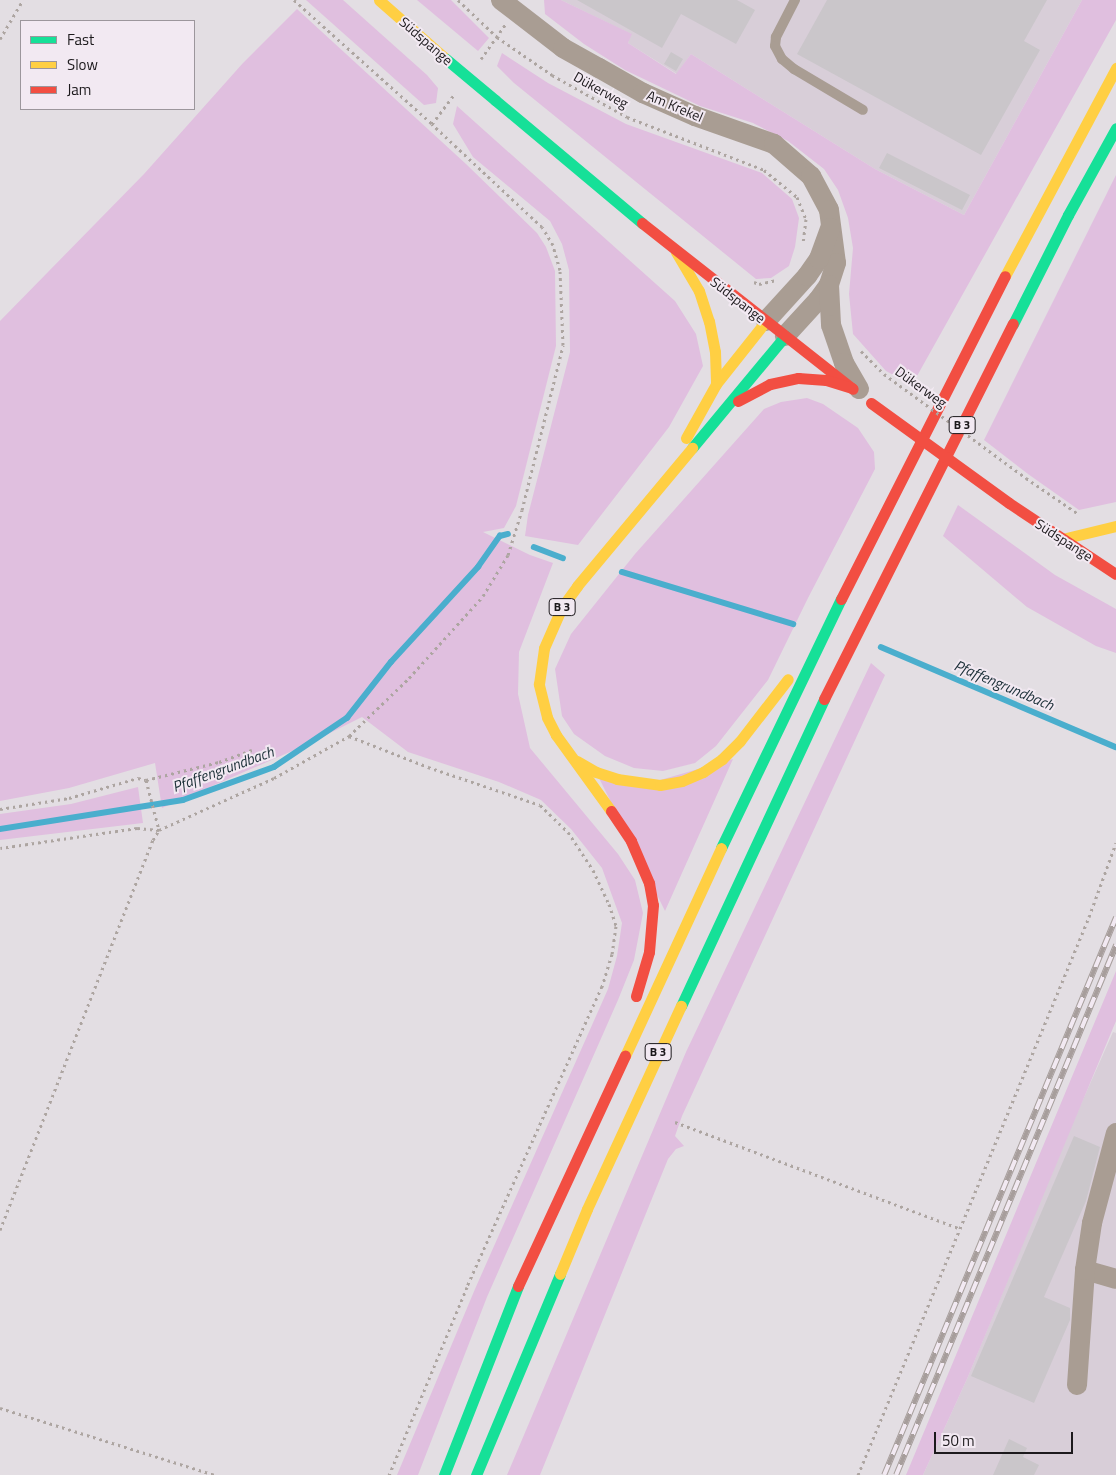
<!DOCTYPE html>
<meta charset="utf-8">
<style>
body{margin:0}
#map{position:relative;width:1116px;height:1475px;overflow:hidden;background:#e3dee3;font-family:"Titillium Web",sans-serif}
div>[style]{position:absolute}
.built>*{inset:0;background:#d8ced8}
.green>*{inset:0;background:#e0bfdf}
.stream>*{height:5.5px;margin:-2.75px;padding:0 2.75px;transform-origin:2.75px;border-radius:2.75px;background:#4aaecd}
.building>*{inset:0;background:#cac6ca}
.path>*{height:3px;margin-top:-1.5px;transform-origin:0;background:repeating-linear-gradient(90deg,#ada5a1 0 2.5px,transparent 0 6.5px)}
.lane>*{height:10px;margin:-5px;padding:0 5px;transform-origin:5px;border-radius:5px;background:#a99d93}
.street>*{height:20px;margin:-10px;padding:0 10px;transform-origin:10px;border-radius:10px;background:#a99d93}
.fast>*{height:11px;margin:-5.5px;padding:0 5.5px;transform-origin:5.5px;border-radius:5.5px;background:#16e098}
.slow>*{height:11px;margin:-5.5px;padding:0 5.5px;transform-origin:5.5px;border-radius:5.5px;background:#ffcf43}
.jam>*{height:11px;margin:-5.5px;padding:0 5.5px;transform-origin:5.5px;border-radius:5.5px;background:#f24e42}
.rail>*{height:5.5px;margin-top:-2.75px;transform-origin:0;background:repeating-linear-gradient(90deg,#f2e9f2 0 11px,#a79e9c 0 22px);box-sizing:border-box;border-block:1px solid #a79e9c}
.path-bridge>*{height:3px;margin-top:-1.5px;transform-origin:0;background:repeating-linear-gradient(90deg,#ada5a1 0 2.5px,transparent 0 6.5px)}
.fast-bridge>*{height:11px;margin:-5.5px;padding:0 5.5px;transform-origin:5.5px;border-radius:5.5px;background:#16e098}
.jam-bridge>*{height:11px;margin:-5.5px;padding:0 5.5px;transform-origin:5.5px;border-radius:5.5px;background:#f24e42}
span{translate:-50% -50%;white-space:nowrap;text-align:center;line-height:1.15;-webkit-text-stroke:4px #f2e9f2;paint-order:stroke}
.shield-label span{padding:1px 4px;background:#f2e9f2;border:1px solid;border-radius:4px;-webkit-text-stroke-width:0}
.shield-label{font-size:12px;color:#1c191c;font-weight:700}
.street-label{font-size:14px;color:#1c191c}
.water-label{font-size:15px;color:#1b2f37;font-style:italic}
.legend{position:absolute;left:20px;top:20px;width:175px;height:90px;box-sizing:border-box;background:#f2e9f2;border:1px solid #9c969c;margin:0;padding:6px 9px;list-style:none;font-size:15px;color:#1c191c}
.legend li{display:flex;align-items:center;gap:10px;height:25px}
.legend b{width:25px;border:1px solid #9c969c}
.scale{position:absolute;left:934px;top:1432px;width:139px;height:22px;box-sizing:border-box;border:2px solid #1c191c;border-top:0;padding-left:6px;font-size:15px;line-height:18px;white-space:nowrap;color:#1c191c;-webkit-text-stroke:4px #f2e9f2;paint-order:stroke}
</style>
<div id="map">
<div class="built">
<i style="clip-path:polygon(561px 0,1082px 0,964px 215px,875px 169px,691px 54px,677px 74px,628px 43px,631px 34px)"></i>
<i style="clip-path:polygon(1113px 1032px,1116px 1033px,1116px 1475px,923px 1475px,967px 1379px,1066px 1138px)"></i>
</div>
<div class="green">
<i style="clip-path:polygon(306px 0,343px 0,427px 75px,438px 88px,436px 103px,424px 105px)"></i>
<i style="clip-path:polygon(417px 0,451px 0,489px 38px,478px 51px)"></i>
<i style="clip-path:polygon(544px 0,561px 0,632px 34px,628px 43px,676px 74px,691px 54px,875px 169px,964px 215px,1082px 0,1116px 0,1116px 20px,912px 385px,886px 371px,853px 334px,849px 294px,853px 248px,848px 218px,838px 190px,824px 169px,788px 141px,753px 123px,700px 106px,625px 70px,584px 44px,545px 14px)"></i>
<i style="clip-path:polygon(297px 9px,466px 164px,537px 233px,546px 247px,555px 271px,556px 346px,516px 506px,504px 528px,483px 532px,530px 555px,553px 563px,519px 652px,518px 694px,530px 748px,618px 854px,635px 880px,643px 913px,634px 960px,618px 1000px,487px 1297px,418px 1475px,397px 1475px,475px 1289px,608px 989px,617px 956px,622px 923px,602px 868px,571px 829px,541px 800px,499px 782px,408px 752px,362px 717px,308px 744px,162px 808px,155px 763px,69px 788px,0 801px,0 321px,144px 174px,243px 63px)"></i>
<i style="clip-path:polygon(502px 53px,548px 83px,626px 124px,762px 173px,792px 199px,799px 218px,795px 247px,789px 266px,771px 278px,756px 279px,514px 83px,497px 66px)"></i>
<i style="clip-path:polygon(457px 106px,675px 301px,696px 334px,703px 366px,669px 427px,578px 545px,525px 536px,528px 515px,570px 352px,569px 270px,562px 244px,550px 221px,473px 157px,453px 124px)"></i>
<i style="clip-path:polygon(1116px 175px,1116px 502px,1079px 510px,1028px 474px,984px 440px)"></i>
<i style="clip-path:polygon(807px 398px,823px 404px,858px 428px,874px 452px,875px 469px,808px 598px,768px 680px,716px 746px,695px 763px,663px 771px,634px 768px,605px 756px,574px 734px,562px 716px,555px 669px,571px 634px,635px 554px,764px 409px,781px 402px)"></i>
<i style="clip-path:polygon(958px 505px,1055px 575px,1116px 609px,1116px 653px,1096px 646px,1027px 607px,943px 536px)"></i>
<i style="clip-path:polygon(871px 663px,885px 675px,682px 1116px,675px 1136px,684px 1146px,676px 1149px,668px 1159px,540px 1475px,507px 1475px,686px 1052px)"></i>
<i style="clip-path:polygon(733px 759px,665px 911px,599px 778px,636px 787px)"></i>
<i style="clip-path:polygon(138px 787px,143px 823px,0 840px,0 814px,71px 804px)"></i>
<i style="clip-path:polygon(1116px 971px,1116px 1021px,1113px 1028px,967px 1379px,923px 1475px,906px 1475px)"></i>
</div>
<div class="stream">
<i style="left:534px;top:547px;width:31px;rotate:21deg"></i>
<i style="left:622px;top:572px;width:179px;rotate:16.9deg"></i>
<i style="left:881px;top:647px;width:255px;rotate:23.1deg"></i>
<i style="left:0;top:829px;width:185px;rotate:-9deg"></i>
<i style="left:183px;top:800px;width:97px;rotate:-19.9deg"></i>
<i style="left:274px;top:767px;width:88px;rotate:-33.9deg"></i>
<i style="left:347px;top:718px;width:71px;rotate:-51.8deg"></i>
<i style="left:391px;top:662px;width:129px;rotate:-47.5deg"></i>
<i style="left:478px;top:567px;width:38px;rotate:-55deg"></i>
<i style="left:500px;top:536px;width:8px;rotate:-14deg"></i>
</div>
<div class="building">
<i style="clip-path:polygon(577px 0,737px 0,755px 10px,736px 44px,681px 14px,662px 48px)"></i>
<i style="clip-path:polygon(827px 0,1047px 0,1024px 41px,1040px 50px,981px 155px,797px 54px)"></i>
<i style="clip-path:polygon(671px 52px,683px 59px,676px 71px,664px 64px)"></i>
<i style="clip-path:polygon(887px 153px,970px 195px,962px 210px,879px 168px)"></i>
<i style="clip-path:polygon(1074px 1136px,1100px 1147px,1086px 1201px,1044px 1297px,1070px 1308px,1070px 1320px,1034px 1403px,971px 1376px)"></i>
<i style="clip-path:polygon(1009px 1439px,1027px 1448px,1023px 1457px,1039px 1465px,1034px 1475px,993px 1475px)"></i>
</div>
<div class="path">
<i style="left:294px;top:0;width:186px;rotate:41.9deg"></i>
<i style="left:458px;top:0;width:54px;rotate:43.5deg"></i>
<i style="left:497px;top:37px;width:67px;rotate:34.6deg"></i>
<i style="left:552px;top:75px;width:86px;rotate:29.2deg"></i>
<i style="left:627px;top:117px;width:147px;rotate:21.1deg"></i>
<i style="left:764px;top:170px;width:43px;rotate:39.3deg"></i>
<i style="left:797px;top:197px;width:24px;rotate:68deg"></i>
<i style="left:806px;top:219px;width:25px;rotate:97deg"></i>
<i style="left:0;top:39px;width:45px;rotate:-59.5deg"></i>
<i style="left:481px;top:59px;width:42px;rotate:-54.8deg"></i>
<i style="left:754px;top:282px;width:5px;rotate:22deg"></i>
<i style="left:759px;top:284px;width:18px;rotate:-13deg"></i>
<i style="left:861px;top:351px;width:33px;rotate:45deg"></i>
<i style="left:1026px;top:478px;width:62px;rotate:34.5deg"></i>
<i style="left:349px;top:736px;width:85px;rotate:21.4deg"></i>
<i style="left:428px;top:767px;width:118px;rotate:18.7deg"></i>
<i style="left:540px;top:805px;width:39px;rotate:44deg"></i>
<i style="left:568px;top:832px;width:45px;rotate:56.7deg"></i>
<i style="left:593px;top:870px;width:38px;rotate:65deg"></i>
<i style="left:609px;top:904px;width:23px;rotate:72deg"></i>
<i style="left:616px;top:926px;width:28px;rotate:98deg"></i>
<i style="left:612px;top:954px;width:34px;rotate:107deg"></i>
<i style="left:602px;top:986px;width:330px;rotate:114.2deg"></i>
<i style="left:467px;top:1287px;width:204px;rotate:112.5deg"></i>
<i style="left:146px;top:780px;width:75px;rotate:-13.9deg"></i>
<i style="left:219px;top:762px;width:35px;rotate:-20deg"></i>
<i style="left:0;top:809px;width:70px;rotate:-9.1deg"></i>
<i style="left:69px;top:798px;width:72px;rotate:-16.2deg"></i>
<i style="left:138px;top:778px;width:8px;rotate:14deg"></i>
<i style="left:146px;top:780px;width:52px;rotate:75.4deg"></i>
<i style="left:159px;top:830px;width:22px;rotate:-175deg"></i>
<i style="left:137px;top:828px;width:138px;rotate:171.7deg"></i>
<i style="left:675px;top:1122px;width:305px;rotate:20.5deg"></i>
<i style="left:0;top:1230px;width:419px;rotate:-68.6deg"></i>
<i style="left:153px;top:840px;width:12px;rotate:-59deg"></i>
<i style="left:159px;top:830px;width:126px;rotate:-24.3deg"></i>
<i style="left:274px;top:778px;width:86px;rotate:-29.2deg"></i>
<i style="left:349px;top:736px;width:83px;rotate:-44deg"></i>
<i style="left:409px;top:678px;width:110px;rotate:-47.9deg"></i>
<i style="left:483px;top:596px;width:48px;rotate:-58.6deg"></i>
<i style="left:508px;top:555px;width:47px;rotate:-72.7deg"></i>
<i style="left:522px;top:510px;width:170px;rotate:-76deg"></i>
<i style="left:563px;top:345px;width:75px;rotate:-92.3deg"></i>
<i style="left:560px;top:270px;width:26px;rotate:-106deg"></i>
<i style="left:553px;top:245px;width:21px;rotate:-121deg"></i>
<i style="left:542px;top:227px;width:151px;rotate:-136.9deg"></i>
<i style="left:432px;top:124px;width:38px;rotate:-53deg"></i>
<i style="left:0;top:1408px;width:225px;rotate:17.3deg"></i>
<i style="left:858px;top:1475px;width:604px;rotate:-67.51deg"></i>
<i style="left:1089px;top:917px;width:79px;rotate:-70deg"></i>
</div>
<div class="lane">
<i style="left:795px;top:0;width:42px;rotate:117.2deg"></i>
<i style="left:776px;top:37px;width:9px;rotate:96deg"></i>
<i style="left:775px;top:46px;width:15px;rotate:62deg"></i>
<i style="left:782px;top:59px;width:16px;rotate:40deg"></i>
<i style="left:794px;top:69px;width:80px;rotate:30.7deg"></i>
</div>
<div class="street">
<i style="left:501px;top:0;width:78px;rotate:37.7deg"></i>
<i style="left:563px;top:48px;width:41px;rotate:29.1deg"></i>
<i style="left:599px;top:68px;width:51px;rotate:29.6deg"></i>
<i style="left:643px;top:93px;width:57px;rotate:23.9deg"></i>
<i style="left:695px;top:116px;width:84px;rotate:19.5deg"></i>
<i style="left:774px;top:144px;width:49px;rotate:40.9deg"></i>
<i style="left:811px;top:176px;width:38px;rotate:62deg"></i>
<i style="left:829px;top:210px;width:53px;rotate:82.5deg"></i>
<i style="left:836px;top:263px;width:23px;rotate:108deg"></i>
<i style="left:829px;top:285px;width:19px;rotate:126deg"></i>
<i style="left:818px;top:300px;width:49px;rotate:132.5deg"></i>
<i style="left:829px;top:285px;width:40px;rotate:87.1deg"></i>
<i style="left:831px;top:325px;width:40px;rotate:71.1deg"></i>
<i style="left:844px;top:363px;width:30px;rotate:60deg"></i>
<i style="left:766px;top:321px;width:61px;rotate:-47.7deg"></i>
<i style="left:807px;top:276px;width:21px;rotate:-55deg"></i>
<i style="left:819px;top:259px;width:33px;rotate:-70deg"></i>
<i style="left:1085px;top:1270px;width:32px;rotate:16deg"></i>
<i style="left:1077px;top:1385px;width:115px;rotate:-86deg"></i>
<i style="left:1085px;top:1270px;width:48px;rotate:-81.5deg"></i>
<i style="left:1092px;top:1223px;width:93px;rotate:-75.1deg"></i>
</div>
<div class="fast">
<i style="left:495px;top:100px;width:192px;rotate:39.9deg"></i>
<i style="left:1013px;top:324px;width:122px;rotate:-63.2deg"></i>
<i style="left:1068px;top:215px;width:99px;rotate:-61.1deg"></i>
<i style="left:692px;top:448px;width:146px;rotate:-50.3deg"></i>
<i style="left:721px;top:848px;width:276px;rotate:-64.3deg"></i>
<i style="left:681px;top:1006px;width:339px;rotate:-65deg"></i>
<i style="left:444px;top:1475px;width:203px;rotate:-68.6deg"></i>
<i style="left:476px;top:1475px;width:218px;rotate:-67.3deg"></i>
</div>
<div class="slow">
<i style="left:379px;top:0;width:89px;rotate:41.4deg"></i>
<i style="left:676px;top:252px;width:45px;rotate:59.5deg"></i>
<i style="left:699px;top:291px;width:32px;rotate:72deg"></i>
<i style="left:709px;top:321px;width:32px;rotate:79deg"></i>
<i style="left:715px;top:352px;width:32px;rotate:88deg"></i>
<i style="left:1005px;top:276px;width:236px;rotate:-61.9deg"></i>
<i style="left:686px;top:438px;width:62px;rotate:-60.9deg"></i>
<i style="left:716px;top:384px;width:80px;rotate:-51.6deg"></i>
<i style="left:1062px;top:539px;width:56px;rotate:-13.5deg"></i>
<i style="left:577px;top:761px;width:22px;rotate:30deg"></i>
<i style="left:596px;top:772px;width:22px;rotate:18deg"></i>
<i style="left:617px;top:779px;width:43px;rotate:7.9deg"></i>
<i style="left:660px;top:785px;width:22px;rotate:-10deg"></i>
<i style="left:682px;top:781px;width:23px;rotate:-23deg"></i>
<i style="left:703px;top:772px;width:23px;rotate:-34deg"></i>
<i style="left:722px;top:759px;width:25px;rotate:-45deg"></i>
<i style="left:740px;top:741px;width:78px;rotate:-52.3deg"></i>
<i style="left:611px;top:811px;width:94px;rotate:-125.9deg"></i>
<i style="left:556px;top:735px;width:20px;rotate:-117deg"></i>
<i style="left:547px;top:717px;width:34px;rotate:-104deg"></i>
<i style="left:539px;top:684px;width:36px;rotate:-82deg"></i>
<i style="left:544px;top:648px;width:45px;rotate:-66.3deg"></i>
<i style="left:562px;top:607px;width:26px;rotate:-54deg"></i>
<i style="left:577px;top:586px;width:180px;rotate:-50.2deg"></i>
<i style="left:625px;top:1056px;width:229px;rotate:-65.2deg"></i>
<i style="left:560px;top:1274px;width:70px;rotate:-67.4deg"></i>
<i style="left:587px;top:1209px;width:224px;rotate:-65.2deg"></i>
</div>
<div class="jam">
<i style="left:642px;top:223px;width:268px;rotate:38.2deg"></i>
<i style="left:738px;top:401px;width:36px;rotate:-28deg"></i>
<i style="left:770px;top:384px;width:29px;rotate:-12deg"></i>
<i style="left:798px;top:378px;width:28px;rotate:4deg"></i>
<i style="left:826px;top:380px;width:27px;rotate:17deg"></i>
<i style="left:1009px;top:503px;width:128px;rotate:33.6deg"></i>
<i style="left:841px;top:599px;width:362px;rotate:-63.1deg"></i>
<i style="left:824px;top:699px;width:420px;rotate:-63.3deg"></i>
<i style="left:611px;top:811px;width:36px;rotate:56deg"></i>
<i style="left:631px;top:841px;width:46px;rotate:66.8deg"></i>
<i style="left:649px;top:883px;width:22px;rotate:80deg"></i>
<i style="left:653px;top:905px;width:47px;rotate:94.9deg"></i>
<i style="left:649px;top:952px;width:46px;rotate:106.5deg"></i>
<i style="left:518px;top:1286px;width:254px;rotate:-65.1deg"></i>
</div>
<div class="rail">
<i style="left:884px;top:1475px;width:604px;rotate:-67.42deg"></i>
<i style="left:896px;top:1475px;width:574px;rotate:-67.46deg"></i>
</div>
<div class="path-bridge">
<i style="left:884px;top:374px;width:176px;rotate:36.2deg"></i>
</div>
<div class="fast-bridge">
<i style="left:446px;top:59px;width:64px;rotate:39.9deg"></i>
</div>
<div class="jam-bridge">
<i style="left:871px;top:403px;width:170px;rotate:35.9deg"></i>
</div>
<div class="shield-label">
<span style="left:962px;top:425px">B 3</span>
<span style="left:562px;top:607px">B 3</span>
<span style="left:658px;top:1052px">B 3</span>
</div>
<div class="street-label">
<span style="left:426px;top:41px;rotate:41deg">Südspange</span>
<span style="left:601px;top:90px;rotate:29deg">Dükerweg</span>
<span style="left:675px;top:106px;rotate:23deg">Am Krekel</span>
<span style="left:738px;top:300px;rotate:38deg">Südspange</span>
<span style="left:921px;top:387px;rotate:36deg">Dükerweg</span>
<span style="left:1064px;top:540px;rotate:33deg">Südspange</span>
</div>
<div class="water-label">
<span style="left:1004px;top:685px;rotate:23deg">Pfaffengrundbach</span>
<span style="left:223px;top:769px;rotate:-20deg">Pfaffengrundbach</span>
</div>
<ul class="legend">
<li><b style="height:6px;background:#16e098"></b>Fast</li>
<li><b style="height:6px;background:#ffcf43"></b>Slow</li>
<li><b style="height:6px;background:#f24e42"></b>Jam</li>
</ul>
<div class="scale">50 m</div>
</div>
